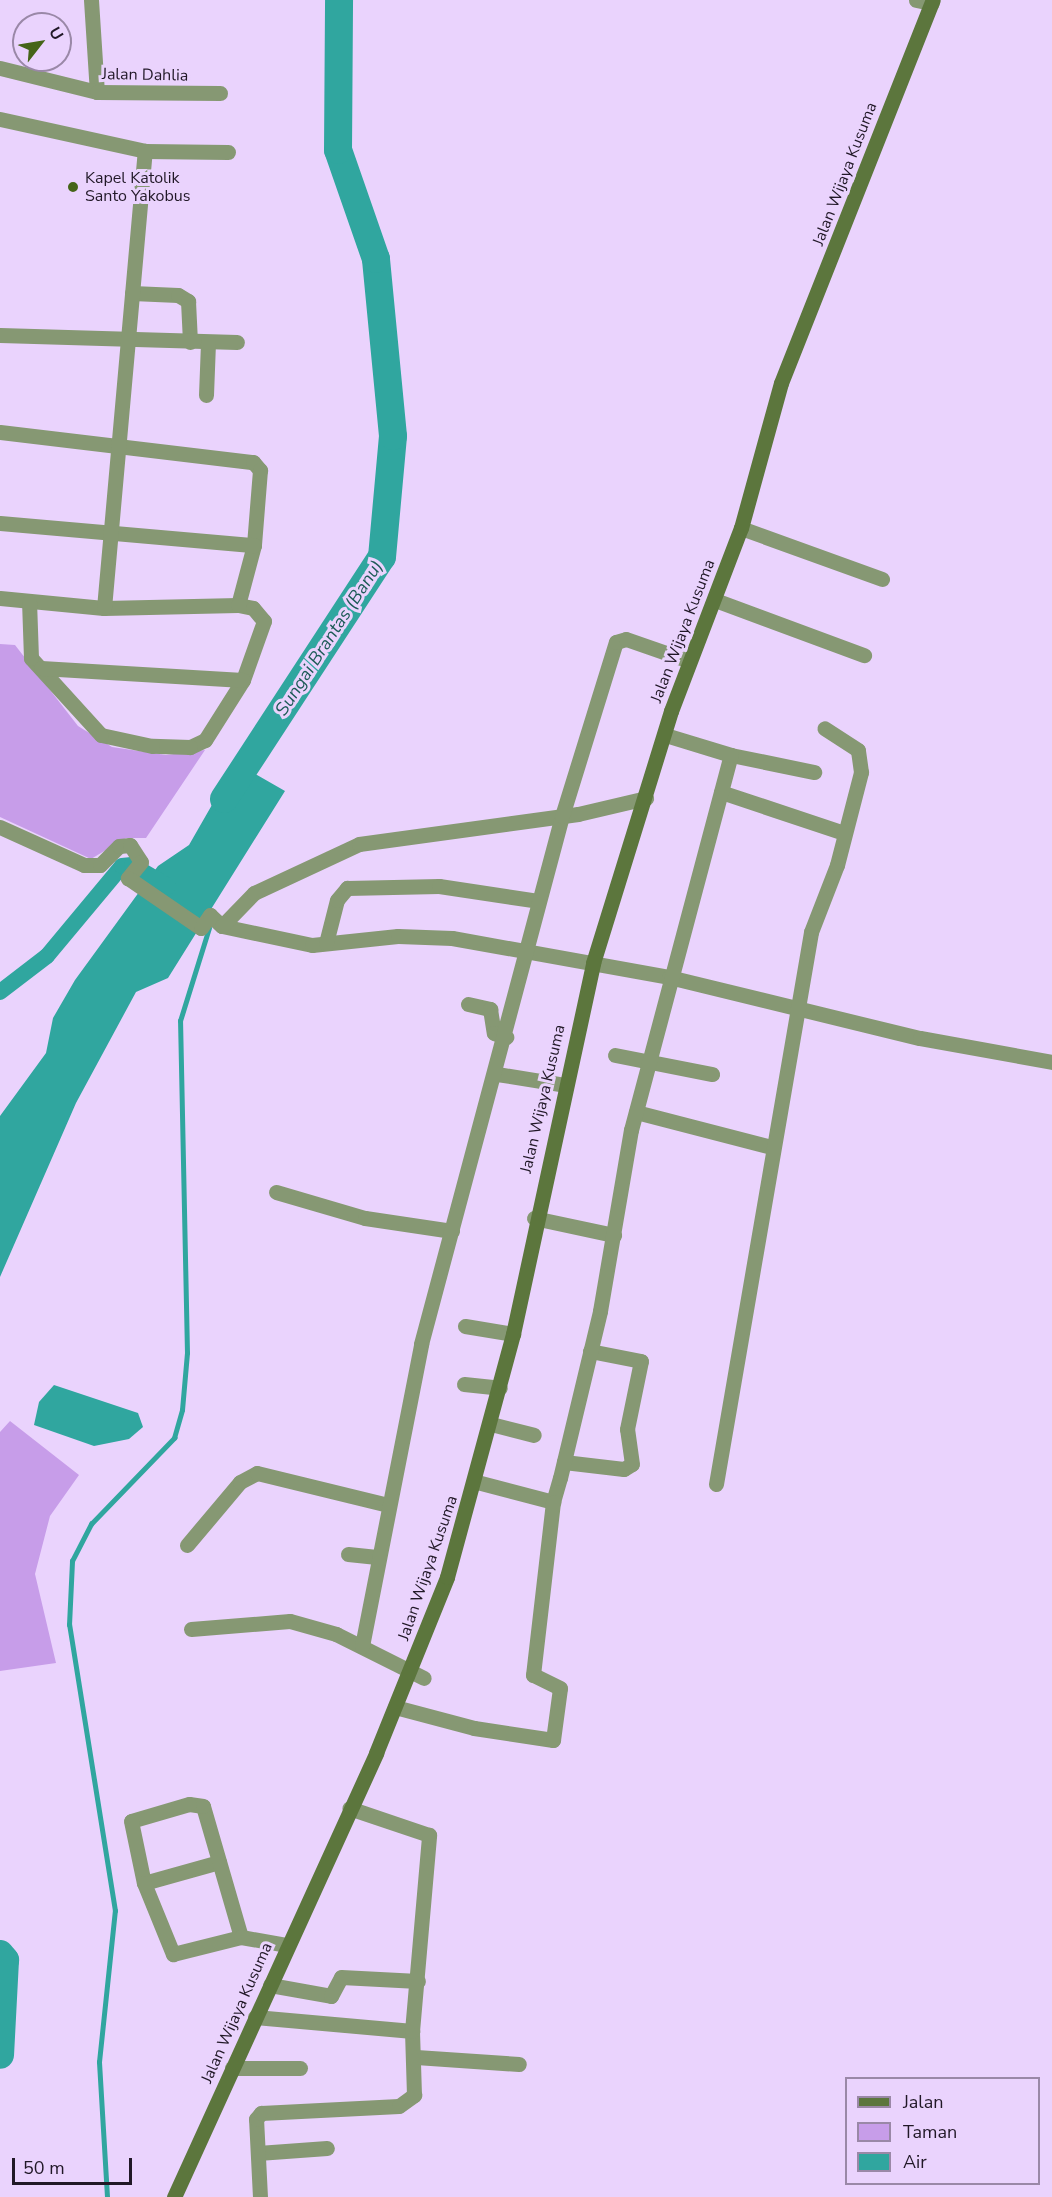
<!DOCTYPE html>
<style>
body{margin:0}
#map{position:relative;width:1052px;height:2197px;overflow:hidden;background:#ead3fd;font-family:"Nunito Sans",sans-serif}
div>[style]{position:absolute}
.green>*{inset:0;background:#c79de9}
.water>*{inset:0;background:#30a69f}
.stream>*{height:4.5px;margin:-2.25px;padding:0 2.25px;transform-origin:2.25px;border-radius:2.25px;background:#30a69f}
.canal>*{height:16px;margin:-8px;padding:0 8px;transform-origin:8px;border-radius:8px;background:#30a69f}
.river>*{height:28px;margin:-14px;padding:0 14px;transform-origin:14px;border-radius:14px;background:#30a69f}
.street>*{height:15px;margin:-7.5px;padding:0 7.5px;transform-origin:7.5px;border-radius:7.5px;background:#869873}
.secondary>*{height:15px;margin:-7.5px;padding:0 7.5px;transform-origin:7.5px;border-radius:7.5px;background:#5c763d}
.dots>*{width:16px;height:16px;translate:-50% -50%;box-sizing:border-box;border:3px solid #ead3fd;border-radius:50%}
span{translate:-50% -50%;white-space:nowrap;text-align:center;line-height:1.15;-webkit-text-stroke:6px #ead3fd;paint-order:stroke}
.street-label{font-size:16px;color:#211827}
.poi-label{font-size:16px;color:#211827}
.left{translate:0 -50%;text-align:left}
.water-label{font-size:18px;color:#1d5b57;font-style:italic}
.legend{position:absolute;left:845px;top:2077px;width:195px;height:108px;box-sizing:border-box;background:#ead3fd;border:2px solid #9a88a7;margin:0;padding:8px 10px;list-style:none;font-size:18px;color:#211827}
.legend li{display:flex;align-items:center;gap:12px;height:30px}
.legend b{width:30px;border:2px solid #9a88a7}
.north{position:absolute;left:12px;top:12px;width:60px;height:60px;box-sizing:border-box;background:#ead3fd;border:2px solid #9a88a7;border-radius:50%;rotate:59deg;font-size:16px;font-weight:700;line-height:24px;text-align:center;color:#211827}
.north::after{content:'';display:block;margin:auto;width:21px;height:27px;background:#456418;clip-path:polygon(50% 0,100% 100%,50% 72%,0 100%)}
.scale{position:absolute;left:12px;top:2158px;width:120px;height:27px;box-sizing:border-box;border:3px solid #211827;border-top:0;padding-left:8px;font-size:18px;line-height:21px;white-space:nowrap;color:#211827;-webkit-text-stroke:4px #ead3fd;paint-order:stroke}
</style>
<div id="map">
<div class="green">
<i style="clip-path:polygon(0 644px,15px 645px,78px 726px,112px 747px,166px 755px,205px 750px,146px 838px,126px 838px,91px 859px,0 817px)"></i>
<i style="clip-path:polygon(10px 1421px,79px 1475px,50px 1516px,35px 1574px,56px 1663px,0 1671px,0 1432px)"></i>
</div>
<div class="water">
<i style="clip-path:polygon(236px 763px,285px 791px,168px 978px,136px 992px,76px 1103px,0 1277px,0 1116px,46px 1053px,53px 1018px,75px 980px,158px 866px,189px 845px)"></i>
<i style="clip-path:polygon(54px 1385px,138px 1413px,143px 1427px,129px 1439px,94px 1446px,34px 1425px,39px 1402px)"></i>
</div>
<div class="stream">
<i style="left:107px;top:2197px;width:135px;rotate:-93.4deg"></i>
<i style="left:99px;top:2062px;width:152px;rotate:-84deg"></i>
<i style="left:115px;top:1911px;width:290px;rotate:-99.1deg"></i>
<i style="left:69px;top:1625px;width:64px;rotate:-87.3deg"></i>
<i style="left:72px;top:1561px;width:42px;rotate:-62.8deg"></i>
<i style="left:91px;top:1524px;width:120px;rotate:-46deg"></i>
<i style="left:174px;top:1438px;width:29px;rotate:-74deg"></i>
<i style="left:182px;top:1410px;width:57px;rotate:-85deg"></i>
<i style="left:187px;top:1353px;width:332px;rotate:-91.2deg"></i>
<i style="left:180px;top:1021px;width:97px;rotate:-72.7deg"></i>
</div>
<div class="canal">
<i style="left:0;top:992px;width:59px;rotate:-37.5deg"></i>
<i style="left:47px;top:956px;width:117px;rotate:-50.2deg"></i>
<i style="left:122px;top:866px;width:10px;rotate:-6deg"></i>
<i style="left:132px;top:865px;width:42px;rotate:30.3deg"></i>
</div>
<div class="river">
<i style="left:224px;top:799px;width:289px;rotate:-56.9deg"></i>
<i style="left:382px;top:557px;width:121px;rotate:-84.8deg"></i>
<i style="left:393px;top:436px;width:178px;rotate:-95.5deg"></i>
<i style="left:376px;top:259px;width:115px;rotate:-109.2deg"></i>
<i style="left:338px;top:150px;width:150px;rotate:-89.6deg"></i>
<i style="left:0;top:1954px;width:8px;rotate:50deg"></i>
<i style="left:5px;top:1960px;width:95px;rotate:93deg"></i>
</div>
<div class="street">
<i style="left:91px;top:0;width:92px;rotate:86.3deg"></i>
<i style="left:916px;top:0;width:16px;rotate:11deg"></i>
<i style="left:0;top:68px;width:100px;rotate:13.9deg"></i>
<i style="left:97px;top:92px;width:123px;rotate:0.5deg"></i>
<i style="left:0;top:119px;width:148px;rotate:12.4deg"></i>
<i style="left:145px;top:151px;width:83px;rotate:0.7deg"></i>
<i style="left:132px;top:293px;width:46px;rotate:2.5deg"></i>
<i style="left:178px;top:295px;width:12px;rotate:31deg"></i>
<i style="left:188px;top:301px;width:41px;rotate:87.2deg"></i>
<i style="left:0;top:335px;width:237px;rotate:1.7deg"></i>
<i style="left:206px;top:395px;width:53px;rotate:-87.8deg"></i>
<i style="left:0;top:432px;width:255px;rotate:6.8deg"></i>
<i style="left:253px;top:462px;width:11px;rotate:49deg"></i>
<i style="left:260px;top:470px;width:75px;rotate:94.6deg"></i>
<i style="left:254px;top:545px;width:62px;rotate:104.9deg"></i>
<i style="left:0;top:523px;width:255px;rotate:5deg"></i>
<i style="left:741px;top:528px;width:150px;rotate:19.9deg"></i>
<i style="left:0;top:598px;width:104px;rotate:5.5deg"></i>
<i style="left:104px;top:608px;width:134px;rotate:-1.3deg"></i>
<i style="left:238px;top:605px;width:15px;rotate:11deg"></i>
<i style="left:253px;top:608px;width:17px;rotate:50deg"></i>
<i style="left:264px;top:621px;width:63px;rotate:109.6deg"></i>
<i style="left:243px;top:680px;width:71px;rotate:122.3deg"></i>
<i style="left:205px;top:740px;width:17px;rotate:155deg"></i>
<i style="left:190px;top:747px;width:38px;rotate:-178deg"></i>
<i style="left:152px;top:746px;width:52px;rotate:-167.8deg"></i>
<i style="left:101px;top:735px;width:104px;rotate:-132.3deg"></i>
<i style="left:31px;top:658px;width:56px;rotate:-92deg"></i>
<i style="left:715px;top:600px;width:159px;rotate:20.3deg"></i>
<i style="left:104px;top:608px;width:459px;rotate:-84.9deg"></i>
<i style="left:41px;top:668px;width:202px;rotate:3.4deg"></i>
<i style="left:731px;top:755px;width:85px;rotate:11.6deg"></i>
<i style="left:721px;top:792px;width:130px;rotate:18.4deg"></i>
<i style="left:0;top:827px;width:92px;rotate:24.3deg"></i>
<i style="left:84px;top:865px;width:16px"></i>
<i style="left:100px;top:865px;width:27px;rotate:-45deg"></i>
<i style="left:119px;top:846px;width:11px;rotate:-5deg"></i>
<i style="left:130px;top:845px;width:20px;rotate:57deg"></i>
<i style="left:141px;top:862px;width:21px;rotate:129deg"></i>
<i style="left:128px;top:878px;width:88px;rotate:34.4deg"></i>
<i style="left:201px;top:928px;width:16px;rotate:-55deg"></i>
<i style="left:210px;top:915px;width:16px;rotate:43deg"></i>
<i style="left:222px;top:926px;width:92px;rotate:11.9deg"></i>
<i style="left:312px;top:945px;width:86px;rotate:-6deg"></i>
<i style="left:398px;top:936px;width:54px;rotate:2.1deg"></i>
<i style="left:452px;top:938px;width:220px;rotate:10.2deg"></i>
<i style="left:669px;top:977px;width:258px;rotate:13.7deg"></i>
<i style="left:920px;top:1038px;width:134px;rotate:10.3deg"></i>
<i style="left:222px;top:926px;width:46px;rotate:-45.9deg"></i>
<i style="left:254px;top:893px;width:116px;rotate:-25deg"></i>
<i style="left:359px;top:844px;width:221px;rotate:-7.8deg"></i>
<i style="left:578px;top:814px;width:70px;rotate:-13.2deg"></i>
<i style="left:326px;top:943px;width:44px;rotate:-75.7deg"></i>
<i style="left:337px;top:900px;width:16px;rotate:-50deg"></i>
<i style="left:347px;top:888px;width:92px;rotate:-1.2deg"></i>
<i style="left:439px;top:886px;width:100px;rotate:8.6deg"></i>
<i style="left:468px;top:1004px;width:23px;rotate:13deg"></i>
<i style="left:490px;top:1009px;width:24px;rotate:81deg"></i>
<i style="left:494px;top:1033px;width:13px;rotate:18deg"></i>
<i style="left:615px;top:1055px;width:99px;rotate:11.1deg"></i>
<i style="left:497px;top:1074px;width:70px;rotate:9.1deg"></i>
<i style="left:636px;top:1112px;width:139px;rotate:14.5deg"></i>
<i style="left:276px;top:1192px;width:93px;rotate:16.3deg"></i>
<i style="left:365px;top:1218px;width:88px;rotate:8.5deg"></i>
<i style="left:534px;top:1218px;width:82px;rotate:12deg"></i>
<i style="left:465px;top:1326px;width:49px;rotate:9.5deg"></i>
<i style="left:464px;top:1384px;width:36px;rotate:6deg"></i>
<i style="left:491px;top:1424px;width:44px;rotate:14.3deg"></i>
<i style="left:564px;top:1462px;width:60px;rotate:6.7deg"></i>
<i style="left:624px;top:1469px;width:9px;rotate:-32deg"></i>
<i style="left:632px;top:1464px;width:35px;rotate:-98deg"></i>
<i style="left:627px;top:1429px;width:69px;rotate:-78.4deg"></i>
<i style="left:641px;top:1361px;width:52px;rotate:-168.9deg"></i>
<i style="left:477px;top:1482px;width:79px;rotate:14.7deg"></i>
<i style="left:553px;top:1502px;width:25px;rotate:-74deg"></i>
<i style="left:560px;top:1478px;width:172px;rotate:-76.5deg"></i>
<i style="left:600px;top:1311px;width:184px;rotate:-80.3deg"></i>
<i style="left:631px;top:1130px;width:388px;rotate:-75.1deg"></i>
<i style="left:731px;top:755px;width:69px;rotate:-163.1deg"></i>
<i style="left:716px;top:1484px;width:560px;rotate:-80.23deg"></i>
<i style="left:811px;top:932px;width:72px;rotate:-68.8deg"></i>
<i style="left:837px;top:865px;width:96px;rotate:-75.5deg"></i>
<i style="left:861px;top:772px;width:22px;rotate:-98deg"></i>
<i style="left:858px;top:750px;width:40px;rotate:-147.1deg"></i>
<i style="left:187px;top:1545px;width:82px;rotate:-49.9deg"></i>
<i style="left:240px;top:1482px;width:19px;rotate:-28deg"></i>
<i style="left:257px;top:1473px;width:135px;rotate:13.7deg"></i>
<i style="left:348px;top:1554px;width:29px;rotate:6deg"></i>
<i style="left:191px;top:1629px;width:99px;rotate:-4.6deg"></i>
<i style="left:290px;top:1621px;width:48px;rotate:15.8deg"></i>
<i style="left:336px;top:1634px;width:98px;rotate:26.6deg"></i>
<i style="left:362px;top:1646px;width:308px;rotate:-78.9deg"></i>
<i style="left:421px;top:1344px;width:547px;rotate:-75.05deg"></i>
<i style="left:562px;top:816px;width:182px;rotate:-72.8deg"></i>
<i style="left:616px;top:642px;width:10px;rotate:-17deg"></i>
<i style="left:626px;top:639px;width:67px;rotate:19.2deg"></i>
<i style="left:395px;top:1707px;width:82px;rotate:14.9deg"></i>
<i style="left:474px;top:1728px;width:80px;rotate:8.6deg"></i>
<i style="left:553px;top:1740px;width:52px;rotate:-82.3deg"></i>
<i style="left:560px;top:1688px;width:30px;rotate:-154deg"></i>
<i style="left:533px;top:1675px;width:174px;rotate:-83.4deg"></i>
<i style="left:144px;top:1883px;width:78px;rotate:-15.6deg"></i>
<i style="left:241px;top:1937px;width:136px;rotate:-106.2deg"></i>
<i style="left:203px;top:1806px;width:14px;rotate:-172deg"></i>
<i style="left:189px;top:1804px;width:60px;rotate:163.7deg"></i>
<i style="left:131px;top:1821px;width:63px;rotate:78.2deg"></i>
<i style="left:144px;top:1883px;width:77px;rotate:67.8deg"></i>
<i style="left:173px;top:1954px;width:70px;rotate:-14deg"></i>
<i style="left:241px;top:1937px;width:47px;rotate:9.9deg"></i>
<i style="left:270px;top:1985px;width:62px;rotate:10.2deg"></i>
<i style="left:331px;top:1996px;width:21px;rotate:-62deg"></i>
<i style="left:341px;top:1977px;width:77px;rotate:3deg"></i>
<i style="left:255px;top:2017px;width:158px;rotate:5.1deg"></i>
<i style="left:416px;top:2057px;width:103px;rotate:3.9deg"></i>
<i style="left:232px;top:2068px;width:68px"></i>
<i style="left:258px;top:2153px;width:69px;rotate:-4.1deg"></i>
<i style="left:260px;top:2197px;width:78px;rotate:-92.9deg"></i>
<i style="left:256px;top:2119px;width:8px;rotate:-50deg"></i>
<i style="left:261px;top:2113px;width:138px;rotate:-2.9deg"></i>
<i style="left:399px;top:2106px;width:19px;rotate:-36deg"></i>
<i style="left:414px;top:2095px;width:64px;rotate:-91.8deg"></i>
<i style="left:412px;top:2031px;width:197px;rotate:-85deg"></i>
<i style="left:429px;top:1835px;width:84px;rotate:-161.4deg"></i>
</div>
<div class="secondary">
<i style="left:174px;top:2197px;width:488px;rotate:-65.5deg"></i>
<i style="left:376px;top:1753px;width:190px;rotate:-68deg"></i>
<i style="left:447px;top:1577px;width:252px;rotate:-74.8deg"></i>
<i style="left:513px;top:1334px;width:380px;rotate:-77.8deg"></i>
<i style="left:593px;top:963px;width:264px;rotate:-72.8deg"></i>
<i style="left:671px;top:711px;width:196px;rotate:-69.1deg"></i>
<i style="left:741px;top:528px;width:150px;rotate:-74.6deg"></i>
<i style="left:781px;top:383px;width:412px;rotate:-68.4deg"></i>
</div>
<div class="dots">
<i style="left:73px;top:187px;background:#456418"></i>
</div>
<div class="street-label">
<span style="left:145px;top:75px;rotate:1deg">Jalan Dahlia</span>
<span style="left:845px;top:174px;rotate:-69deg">Jalan Wijaya Kusuma</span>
<span style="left:683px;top:631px;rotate:-69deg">Jalan Wijaya Kusuma</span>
<span style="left:543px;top:1099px;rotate:-77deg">Jalan Wijaya Kusuma</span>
<span style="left:428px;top:1568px;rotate:-71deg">Jalan Wijaya Kusuma</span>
<span style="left:237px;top:2013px;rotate:-66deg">Jalan Wijaya Kusuma</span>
</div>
<div class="poi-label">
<span class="left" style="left:85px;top:187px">Kapel Katolik<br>Santo Yakobus</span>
</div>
<div class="water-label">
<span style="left:329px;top:638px;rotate:-57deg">Sungai Brantas (Banu)</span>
</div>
<ul class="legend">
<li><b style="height:8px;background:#5c763d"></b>Jalan</li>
<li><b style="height:16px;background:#c79de9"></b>Taman</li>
<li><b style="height:16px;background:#30a69f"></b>Air</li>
</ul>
<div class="north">U</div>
<div class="scale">50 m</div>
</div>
